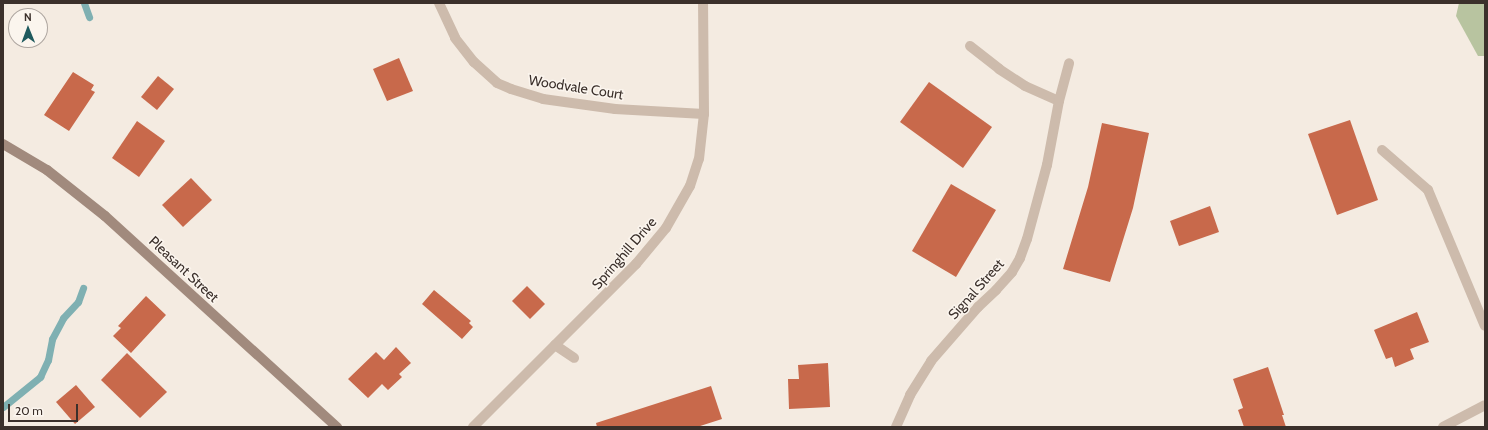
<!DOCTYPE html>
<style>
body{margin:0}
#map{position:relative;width:1488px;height:430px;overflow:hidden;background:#f4ebe1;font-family:Cabin,sans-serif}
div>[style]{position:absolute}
.green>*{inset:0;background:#b8c4a0}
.stream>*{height:7px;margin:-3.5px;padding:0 3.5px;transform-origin:3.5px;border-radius:3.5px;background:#7fb0b2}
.building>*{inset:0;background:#c8694b}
.lane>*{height:10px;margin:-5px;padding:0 5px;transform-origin:5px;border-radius:5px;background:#cdbbac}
.street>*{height:10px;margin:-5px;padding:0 5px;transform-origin:5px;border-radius:5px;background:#cdbbac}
.secondary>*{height:10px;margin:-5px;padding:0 5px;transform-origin:5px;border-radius:5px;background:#a18a7d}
span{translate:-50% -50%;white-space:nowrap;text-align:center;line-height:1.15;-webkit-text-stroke:3px #fbf5ee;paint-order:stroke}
.street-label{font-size:14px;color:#3b302b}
.frame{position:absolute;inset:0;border:4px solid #3b302b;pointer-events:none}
.north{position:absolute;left:8px;top:8px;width:40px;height:40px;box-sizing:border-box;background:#fbf5ee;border:1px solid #aea6a0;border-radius:50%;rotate:359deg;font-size:11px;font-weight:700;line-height:16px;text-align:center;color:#3b302b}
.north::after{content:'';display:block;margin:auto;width:14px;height:18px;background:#1f5a5e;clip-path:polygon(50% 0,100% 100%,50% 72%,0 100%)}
.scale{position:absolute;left:8px;top:404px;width:70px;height:18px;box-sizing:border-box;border:2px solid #3b302b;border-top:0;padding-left:5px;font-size:12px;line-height:14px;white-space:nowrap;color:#3b302b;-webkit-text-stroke:3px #fbf5ee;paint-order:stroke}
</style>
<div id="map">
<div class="green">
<i style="clip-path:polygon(1459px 3px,1485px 3px,1485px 56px,1478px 56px,1456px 16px)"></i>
</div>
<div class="stream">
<i style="left:84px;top:3px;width:15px;rotate:70deg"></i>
<i style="left:3px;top:407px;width:48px;rotate:-39deg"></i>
<i style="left:40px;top:377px;width:19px;rotate:-65deg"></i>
<i style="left:48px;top:360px;width:21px;rotate:-79deg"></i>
<i style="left:52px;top:339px;width:24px;rotate:-62deg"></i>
<i style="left:63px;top:318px;width:22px;rotate:-47deg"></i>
<i style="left:78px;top:302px;width:15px;rotate:-70deg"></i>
</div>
<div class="building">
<i style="clip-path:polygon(399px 58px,413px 91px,387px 101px,373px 69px)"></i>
<i style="clip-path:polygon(73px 72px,94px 85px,91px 90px,95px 92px,69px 131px,44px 115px)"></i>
<i style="clip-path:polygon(158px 76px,174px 89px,157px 110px,141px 97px)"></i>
<i style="clip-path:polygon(929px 82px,992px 127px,963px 168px,900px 122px)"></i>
<i style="clip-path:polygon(1350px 120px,1378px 200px,1337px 215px,1308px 134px)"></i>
<i style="clip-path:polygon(137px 121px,165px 141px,139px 177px,112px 158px)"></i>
<i style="clip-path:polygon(1102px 123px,1149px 133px,1133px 208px,1110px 282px,1063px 269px,1088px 187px)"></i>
<i style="clip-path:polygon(191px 178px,212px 200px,183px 227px,162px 205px)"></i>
<i style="clip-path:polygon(951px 184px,996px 210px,956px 277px,912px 251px)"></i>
<i style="clip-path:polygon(1210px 206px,1219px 232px,1179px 246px,1170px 221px)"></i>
<i style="clip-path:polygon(527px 286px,545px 304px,530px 319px,512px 301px)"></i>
<i style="clip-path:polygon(434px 290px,471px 321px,469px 323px,473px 327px,462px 339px,422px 304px)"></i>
<i style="clip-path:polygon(146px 296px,166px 315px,131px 353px,113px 336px,121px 328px,118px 326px)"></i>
<i style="clip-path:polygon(1417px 312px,1429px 342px,1410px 349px,1414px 359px,1395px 367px,1392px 357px,1386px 359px,1374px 330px)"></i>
<i style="clip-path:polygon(396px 347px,411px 363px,399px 374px,402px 377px,388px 390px,382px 384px,368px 398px,348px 379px,376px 352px,384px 360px)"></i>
<i style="clip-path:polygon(127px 353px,167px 392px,140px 418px,101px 380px)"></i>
<i style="clip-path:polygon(828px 363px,830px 407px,789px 409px,788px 379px,799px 379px,798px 365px)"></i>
<i style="clip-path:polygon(1268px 367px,1284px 415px,1282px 415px,1286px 427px,1244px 427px,1238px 410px,1243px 408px,1233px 379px)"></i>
<i style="clip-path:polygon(76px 385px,95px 407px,75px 424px,56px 402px)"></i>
<i style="clip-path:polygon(711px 386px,722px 419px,697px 427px,597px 427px,596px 423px)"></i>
</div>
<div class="lane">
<i style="left:1382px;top:150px;width:61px;rotate:41deg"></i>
<i style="left:1428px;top:190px;width:147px;rotate:67.3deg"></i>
<i style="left:555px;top:345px;width:23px;rotate:34deg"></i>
</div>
<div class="street">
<i style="left:439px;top:3px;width:38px;rotate:65deg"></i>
<i style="left:455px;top:38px;width:31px;rotate:52deg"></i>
<i style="left:474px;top:62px;width:31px;rotate:42deg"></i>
<i style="left:497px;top:83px;width:15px;rotate:23deg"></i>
<i style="left:511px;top:89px;width:34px;rotate:17deg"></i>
<i style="left:543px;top:99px;width:73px;rotate:7.9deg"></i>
<i style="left:615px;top:109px;width:89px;rotate:3.2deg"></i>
<i style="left:970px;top:46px;width:37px;rotate:38deg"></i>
<i style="left:999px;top:69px;width:31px;rotate:33deg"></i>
<i style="left:1025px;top:86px;width:37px;rotate:24deg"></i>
<i style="left:473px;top:427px;width:231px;rotate:-45deg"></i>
<i style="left:636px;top:264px;width:47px;rotate:-50.2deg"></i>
<i style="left:666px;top:228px;width:48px;rotate:-60.3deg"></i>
<i style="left:690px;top:186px;width:28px;rotate:-72deg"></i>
<i style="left:699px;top:159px;width:45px;rotate:-83.7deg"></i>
<i style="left:704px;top:114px;width:111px;rotate:-90.5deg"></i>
<i style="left:896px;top:427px;width:35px;rotate:-66deg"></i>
<i style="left:910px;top:395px;width:40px;rotate:-58deg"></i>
<i style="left:931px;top:361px;width:72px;rotate:-49deg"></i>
<i style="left:978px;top:307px;width:25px;rotate:-43deg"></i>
<i style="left:996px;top:290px;width:24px;rotate:-48deg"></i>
<i style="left:1012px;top:272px;width:16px;rotate:-60deg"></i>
<i style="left:1020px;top:258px;width:20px;rotate:-70deg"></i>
<i style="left:1027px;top:239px;width:77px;rotate:-74.9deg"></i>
<i style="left:1047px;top:165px;width:65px;rotate:-79.4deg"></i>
<i style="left:1059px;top:101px;width:39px;rotate:-75deg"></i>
<i style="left:1443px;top:427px;width:47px;rotate:-27.6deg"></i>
</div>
<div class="secondary">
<i style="left:3px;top:144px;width:51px;rotate:30.6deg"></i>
<i style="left:47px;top:170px;width:74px;rotate:38.4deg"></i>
<i style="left:105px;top:216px;width:314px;rotate:42.3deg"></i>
</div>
<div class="street-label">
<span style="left:576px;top:87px;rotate:9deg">Woodvale Court</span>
<span style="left:624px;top:253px;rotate:-49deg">Springhill Drive</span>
<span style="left:184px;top:269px;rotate:43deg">Pleasant Street</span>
<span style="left:976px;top:289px;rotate:-48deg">Signal Street</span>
</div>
<div class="frame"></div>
<div class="north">N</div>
<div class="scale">20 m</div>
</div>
